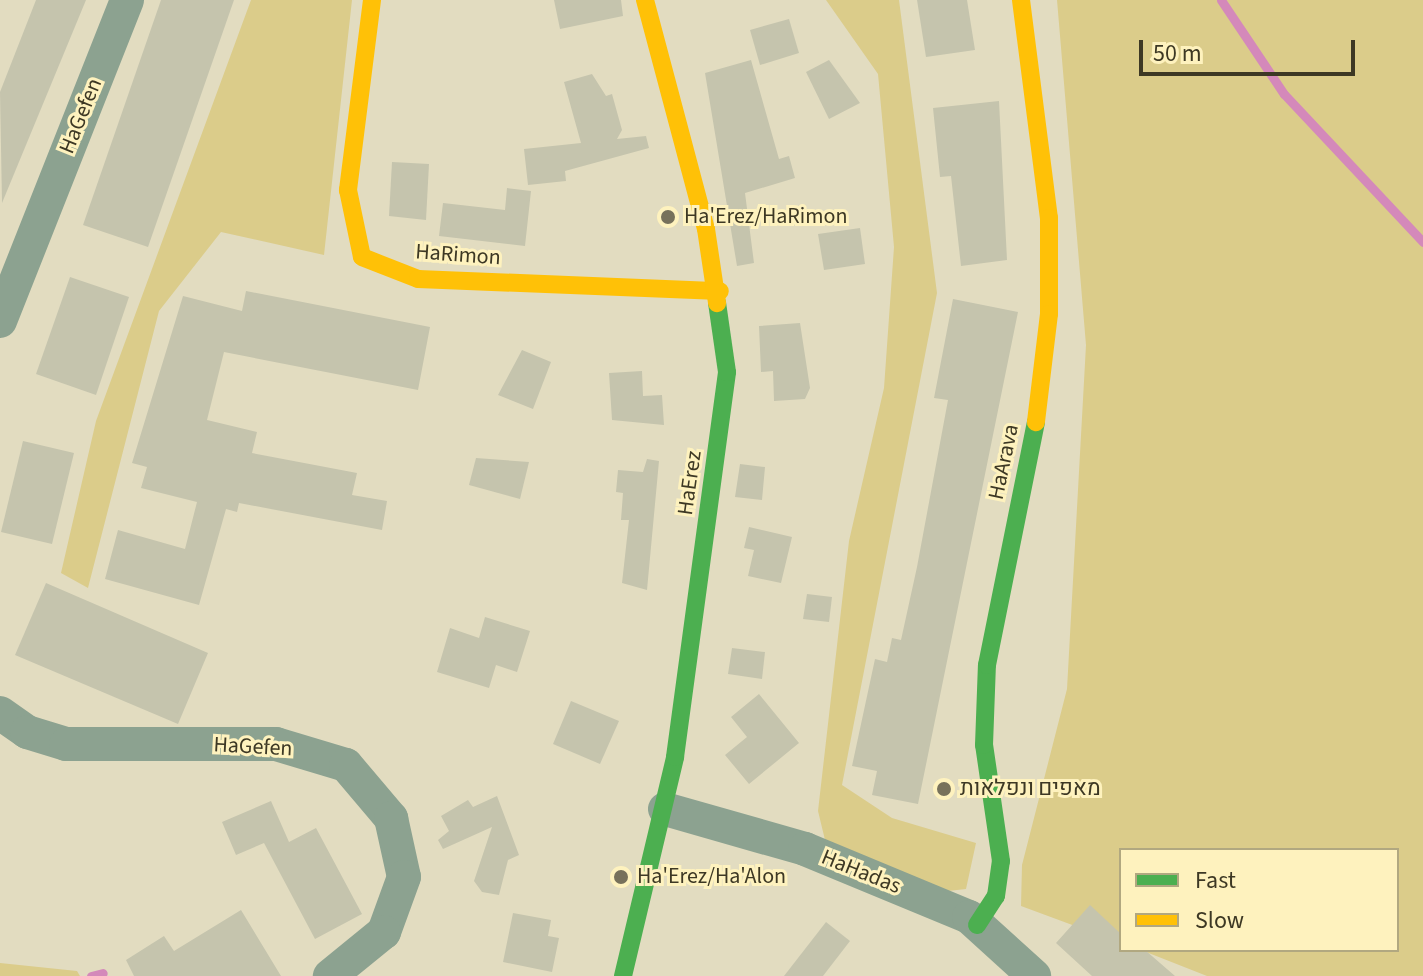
<!DOCTYPE html>
<meta charset="utf-8">
<style>
body{margin:0}
#map{position:relative;width:1423px;height:976px;overflow:hidden;background:#e2dcc0;font-family:"Source Sans 3",Heebo,sans-serif}
div>[style]{position:absolute}
.green>*{inset:0;background:#dbcc8a}
.stream>*{height:9px;margin:-4.5px;padding:0 4.5px;transform-origin:4.5px;border-radius:4.5px;background:#d489ba}
.building>*{inset:0;background:#c5c4ad}
.street>*{height:34px;margin:-17px;padding:0 17px;transform-origin:17px;border-radius:17px;background:#8ca290}
.fast>*{height:18px;margin:-9px;padding:0 9px;transform-origin:9px;border-radius:9px;background:#4caf50}
.slow>*{height:18px;margin:-9px;padding:0 9px;transform-origin:9px;border-radius:9px;background:#ffc107}
.dots>*{width:22px;height:22px;translate:-50% -50%;box-sizing:border-box;border:4px solid #fef2be;border-radius:50%}
span{translate:-50% -50%;white-space:nowrap;text-align:center;line-height:1.15;-webkit-text-stroke:6px #fef2be;paint-order:stroke}
.street-label{font-size:22px;color:#3d3824}
.poi-label{font-size:22px;color:#3d3824}
.left{translate:0 -50%;text-align:left}
.legend{position:absolute;left:1119px;top:848px;width:280px;height:104px;box-sizing:border-box;background:#fef2be;border:2px solid #b1a880;margin:0;padding:10px 14px;list-style:none;font-size:24px;color:#3d3824}
.legend li{display:flex;align-items:center;gap:16px;height:40px}
.legend b{width:40px;border:2px solid #b1a880}
.scale{position:absolute;left:1139px;top:40px;width:216px;height:36px;box-sizing:border-box;border:4px solid #3d3824;border-top:0;padding-left:10px;font-size:24px;line-height:28px;white-space:nowrap;color:#3d3824;-webkit-text-stroke:6px #fef2be;paint-order:stroke}
</style>
<div id="map">
<div class="green">
<i style="clip-path:polygon(251px 0,352px 0,324px 255px,221px 232px,159px 311px,88px 588px,61px 573px,96px 421px)"></i>
<i style="clip-path:polygon(826px 0,899px 0,937px 293px,842px 785px,892px 818px,976px 843px,966px 889px,948px 891px,825px 840px,818px 811px,849px 541px,884px 388px,894px 247px,878px 74px)"></i>
<i style="clip-path:polygon(1057px 0,1423px 0,1423px 976px,1207px 976px,1141px 950px,1397px 950px,1397px 850px,1121px 850px,1121px 943px,1021px 906px,1022px 865px,1067px 689px,1086px 345px)"></i>
<i style="clip-path:polygon(0 963px,77px 971px,80px 976px,0 976px)"></i>
</div>
<div class="stream">
<i style="left:1221px;top:0;width:113px;rotate:56.2deg"></i>
<i style="left:1284px;top:94px;width:203px;rotate:46.8deg"></i>
<i style="left:91px;top:976px;width:12px;rotate:-14deg"></i>
</div>
<div class="building">
<i style="clip-path:polygon(36px 0,86px 0,2px 203px,0 92px)"></i>
<i style="clip-path:polygon(161px 0,234px 0,148px 247px,83px 225px)"></i>
<i style="clip-path:polygon(554px 0,621px 0,623px 16px,560px 29px)"></i>
<i style="clip-path:polygon(917px 0,967px 0,975px 50px,926px 57px)"></i>
<i style="clip-path:polygon(789px 19px,799px 53px,760px 65px,750px 30px)"></i>
<i style="clip-path:polygon(751px 60px,779px 159px,789px 156px,795px 178px,745px 193px,754px 263px,737px 266px,705px 73px)"></i>
<i style="clip-path:polygon(829px 60px,860px 103px,829px 119px,806px 72px)"></i>
<i style="clip-path:polygon(592px 74px,606px 96px,612px 94px,622px 130px,617px 139px,646px 136px,649px 148px,565px 171px,566px 181px,528px 185px,524px 149px,581px 143px,564px 82px)"></i>
<i style="clip-path:polygon(999px 101px,1007px 260px,961px 266px,951px 176px,940px 177px,933px 108px)"></i>
<i style="clip-path:polygon(392px 162px,429px 164px,426px 220px,389px 216px)"></i>
<i style="clip-path:polygon(507px 188px,531px 191px,525px 246px,439px 236px,443px 203px,505px 210px)"></i>
<i style="clip-path:polygon(860px 228px,865px 264px,824px 270px,818px 234px)"></i>
<i style="clip-path:polygon(70px 277px,129px 297px,96px 395px,36px 374px)"></i>
<i style="clip-path:polygon(246px 291px,430px 327px,418px 390px,224px 352px,207px 420px,257px 432px,252px 453px,357px 473px,352px 495px,387px 501px,382px 530px,239px 503px,237px 512px,226px 509px,199px 605px,105px 579px,118px 530px,185px 549px,197px 502px,141px 488px,147px 467px,132px 463px,183px 296px,242px 311px)"></i>
<i style="clip-path:polygon(953px 299px,1018px 312px,918px 804px,872px 795px,877px 771px,852px 766px,875px 659px,887px 662px,892px 638px,901px 640px,917px 567px,948px 400px,934px 398px)"></i>
<i style="clip-path:polygon(800px 323px,810px 388px,805px 399px,774px 401px,773px 371px,761px 372px,759px 326px)"></i>
<i style="clip-path:polygon(522px 350px,551px 362px,533px 409px,498px 395px)"></i>
<i style="clip-path:polygon(642px 371px,643px 396px,662px 395px,664px 425px,612px 420px,609px 373px)"></i>
<i style="clip-path:polygon(23px 441px,74px 453px,52px 544px,1px 532px)"></i>
<i style="clip-path:polygon(476px 458px,529px 462px,520px 499px,469px 485px)"></i>
<i style="clip-path:polygon(647px 459px,659px 461px,647px 590px,622px 583px,629px 520px,621px 520px,623px 493px,616px 492px,618px 470px,643px 472px)"></i>
<i style="clip-path:polygon(740px 464px,765px 467px,762px 500px,735px 497px)"></i>
<i style="clip-path:polygon(749px 527px,792px 537px,781px 583px,748px 576px,754px 550px,744px 548px)"></i>
<i style="clip-path:polygon(46px 583px,208px 653px,178px 724px,15px 655px)"></i>
<i style="clip-path:polygon(807px 594px,832px 597px,829px 622px,803px 619px)"></i>
<i style="clip-path:polygon(485px 617px,530px 631px,517px 672px,496px 665px,489px 688px,437px 672px,450px 628px,479px 638px)"></i>
<i style="clip-path:polygon(732px 648px,765px 652px,762px 679px,728px 674px)"></i>
<i style="clip-path:polygon(759px 694px,799px 743px,749px 784px,725px 755px,747px 737px,731px 717px)"></i>
<i style="clip-path:polygon(571px 701px,619px 721px,600px 764px,553px 744px)"></i>
<i style="clip-path:polygon(497px 796px,519px 855px,508px 860px,499px 895px,482px 892px,474px 881px,492px 827px,443px 849px,438px 840px,449px 831px,441px 816px,468px 800px,473px 807px)"></i>
<i style="clip-path:polygon(271px 801px,289px 842px,316px 828px,362px 914px,315px 939px,264px 843px,236px 855px,222px 822px)"></i>
<i style="clip-path:polygon(1090px 905px,1121px 934px,1121px 950px,1145px 950px,1175px 976px,1092px 976px,1056px 943px)"></i>
<i style="clip-path:polygon(241px 910px,281px 976px,134px 976px,126px 960px,164px 936px,174px 951px)"></i>
<i style="clip-path:polygon(513px 913px,551px 920px,548px 936px,559px 938px,552px 972px,503px 962px)"></i>
<i style="clip-path:polygon(826px 922px,850px 941px,823px 976px,784px 976px)"></i>
</div>
<div class="street">
<i style="left:0;top:321px;width:345px;rotate:-68.4deg"></i>
<i style="left:0;top:713px;width:33px;rotate:35deg"></i>
<i style="left:27px;top:732px;width:41px;rotate:17.1deg"></i>
<i style="left:66px;top:744px;width:210px"></i>
<i style="left:276px;top:744px;width:73px;rotate:16.7deg"></i>
<i style="left:346px;top:765px;width:70px;rotate:49.7deg"></i>
<i style="left:391px;top:818px;width:60px;rotate:77.6deg"></i>
<i style="left:404px;top:877px;width:59px;rotate:110deg"></i>
<i style="left:384px;top:932px;width:70px;rotate:140.8deg"></i>
<i style="left:665px;top:809px;width:146px;rotate:15.9deg"></i>
<i style="left:805px;top:849px;width:178px;rotate:22.5deg"></i>
<i style="left:969px;top:917px;width:88px;rotate:42.2deg"></i>
</div>
<div class="fast">
<i style="left:977px;top:925px;width:35px;rotate:-57deg"></i>
<i style="left:996px;top:896px;width:35px;rotate:-82deg"></i>
<i style="left:1001px;top:861px;width:117px;rotate:-98.3deg"></i>
<i style="left:984px;top:745px;width:80px;rotate:-87.9deg"></i>
<i style="left:987px;top:665px;width:248px;rotate:-78.6deg"></i>
<i style="left:623px;top:976px;width:225px;rotate:-76.6deg"></i>
<i style="left:675px;top:757px;width:388px;rotate:-82.3deg"></i>
<i style="left:727px;top:372px;width:70px;rotate:-98.2deg"></i>
</div>
<div class="slow">
<i style="left:372px;top:0;width:192px;rotate:97.2deg"></i>
<i style="left:348px;top:190px;width:68px;rotate:78.2deg"></i>
<i style="left:362px;top:257px;width:60px;rotate:21.4deg"></i>
<i style="left:418px;top:279px;width:302px;rotate:2.3deg"></i>
<i style="left:645px;top:0;width:237px;rotate:75.1deg"></i>
<i style="left:706px;top:229px;width:75px;rotate:81.5deg"></i>
<i style="left:1021px;top:0;width:220px;rotate:82.7deg"></i>
<i style="left:1049px;top:218px;width:96px;rotate:90deg"></i>
<i style="left:1049px;top:314px;width:109px;rotate:96.9deg"></i>
</div>
<div class="dots">
<i style="left:668px;top:217px;background:#77715b"></i>
<i style="left:944px;top:789px;background:#77715b"></i>
<i style="left:621px;top:877px;background:#77715b"></i>
</div>
<div class="street-label">
<span style="left:81px;top:116px;rotate:-68deg">HaGefen</span>
<span style="left:458px;top:255px;rotate:4deg">HaRimon</span>
<span style="left:1004px;top:462px;rotate:-78deg">HaArava</span>
<span style="left:690px;top:483px;rotate:-82deg">HaErez</span>
<span style="left:253px;top:747px;rotate:3deg">HaGefen</span>
<span style="left:861px;top:872px;rotate:22deg">HaHadas</span>
</div>
<div class="poi-label">
<span class="left" style="left:684px;top:217px">Ha'Erez/HaRimon</span>
<span class="left" style="left:960px;top:789px">מאפים ונפלאות</span>
<span class="left" style="left:637px;top:877px">Ha'Erez/Ha'Alon</span>
</div>
<ul class="legend">
<li><b style="height:10px;background:#4caf50"></b>Fast</li>
<li><b style="height:10px;background:#ffc107"></b>Slow</li>
</ul>
<div class="scale">50 m</div>
</div>
